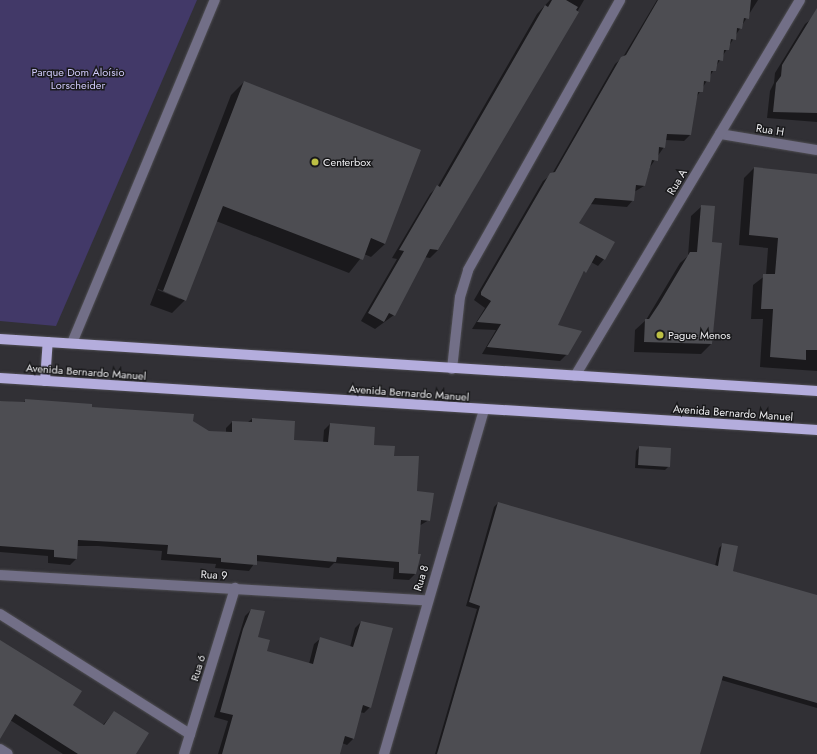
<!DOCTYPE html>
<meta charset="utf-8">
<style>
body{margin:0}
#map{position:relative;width:817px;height:754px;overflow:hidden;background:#313035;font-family:Jost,sans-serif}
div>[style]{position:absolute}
.green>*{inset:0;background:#423968}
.shadow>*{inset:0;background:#0007}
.building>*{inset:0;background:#4d4d52}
.roads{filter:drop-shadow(0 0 1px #4f4e53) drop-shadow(0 0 1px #4f4e53)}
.street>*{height:10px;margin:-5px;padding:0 5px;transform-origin:5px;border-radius:5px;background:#726f87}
.primary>*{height:10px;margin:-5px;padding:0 5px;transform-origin:5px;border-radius:5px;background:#b4addd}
.dots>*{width:11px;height:11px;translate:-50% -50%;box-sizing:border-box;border:2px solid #19191b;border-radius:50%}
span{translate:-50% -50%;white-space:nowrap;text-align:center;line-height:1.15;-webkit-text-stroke:3px #19191b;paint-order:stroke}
.park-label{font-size:11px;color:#cfc9f9}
.street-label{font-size:11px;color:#eeeef1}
.poi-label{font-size:11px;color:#eeeef1}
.left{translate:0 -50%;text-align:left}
</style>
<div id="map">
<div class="green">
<i style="clip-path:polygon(0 0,197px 0,56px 326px,0 321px)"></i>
</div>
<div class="shadow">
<i style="clip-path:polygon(550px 0,584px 0,438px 250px,430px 258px,424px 257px,394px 315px,375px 329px,361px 321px,397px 259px,392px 258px,430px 194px,438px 186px,537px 14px)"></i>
<i style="clip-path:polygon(657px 0,758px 0,696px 98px,690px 135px,684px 141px,665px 140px,664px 147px,650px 167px,644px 186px,634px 192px,633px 200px,627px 207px,590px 204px,578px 224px,604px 259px,598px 266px,591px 262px,580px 277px,557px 325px,567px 354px,560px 361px,482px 354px,496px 330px,472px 329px,485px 308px,474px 300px,543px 181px,552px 174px,615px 64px,623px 57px)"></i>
<i style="clip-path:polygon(817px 15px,817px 122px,767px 118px,770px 91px,774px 83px,775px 73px,805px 24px)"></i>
<i style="clip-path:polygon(evenodd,244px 82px,385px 244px,371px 257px,364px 254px,349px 273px,216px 221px,185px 300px,172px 313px,150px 305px,231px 95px,244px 82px,158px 289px,180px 297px,180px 299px,158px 290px,158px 289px)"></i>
<i style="clip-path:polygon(754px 168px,817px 175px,817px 371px,760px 367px,763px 319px,751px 319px,753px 285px,766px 275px,768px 248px,739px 245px,744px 178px)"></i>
<i style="clip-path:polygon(702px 206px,711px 243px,711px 344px,701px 354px,634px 352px,635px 330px,646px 320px,680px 263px,688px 256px,691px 216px)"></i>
<i style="clip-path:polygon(26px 400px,192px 421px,209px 432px,226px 433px,226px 428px,232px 422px,248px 422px,252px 419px,294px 422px,293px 441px,323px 443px,324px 430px,330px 424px,393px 457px,416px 492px,429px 520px,419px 526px,415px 574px,409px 580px,393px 579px,394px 568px,334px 563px,329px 568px,256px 561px,249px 571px,215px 568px,216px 564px,161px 560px,162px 551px,98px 546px,77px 546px,76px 559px,70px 565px,48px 563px,48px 556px,0 552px,0 401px,23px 403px)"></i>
<i style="clip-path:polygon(639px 447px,669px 466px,665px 470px,635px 468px,636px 451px)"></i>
<i style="clip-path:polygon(498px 503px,715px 566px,719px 548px,723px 544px,732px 571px,817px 596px,817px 708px,721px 680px,699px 754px,435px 754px,477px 609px,466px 606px,494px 507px)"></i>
<i style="clip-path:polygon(251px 610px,257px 638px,266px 652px,309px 664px,314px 644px,320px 639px,350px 647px,355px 628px,361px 622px,370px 707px,364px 713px,360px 712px,353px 739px,347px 745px,342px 743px,339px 754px,218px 754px,228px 721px,214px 717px,245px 616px)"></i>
<i style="clip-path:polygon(0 641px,72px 705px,103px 725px,114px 712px,135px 754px,63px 754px,10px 720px,0 731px)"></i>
</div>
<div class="building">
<i style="clip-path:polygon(552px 0,566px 0,578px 7px,576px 10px,579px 12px,438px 250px,430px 249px,395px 316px,389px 313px,384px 322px,368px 313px,404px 251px,399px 250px,437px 185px,440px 187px,545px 5px,548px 7px)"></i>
<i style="clip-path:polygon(658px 0,751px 0,749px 19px,744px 18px,742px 29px,737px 28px,736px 40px,731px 39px,729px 50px,724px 50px,723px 61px,718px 60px,716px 71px,711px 71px,710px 82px,704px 81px,703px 92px,698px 92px,691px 135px,667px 134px,665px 148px,659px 147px,658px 161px,652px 160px,645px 186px,636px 185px,634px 201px,595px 198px,579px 223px,615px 242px,605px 260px,596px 255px,586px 273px,584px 271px,558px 325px,582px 331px,568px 355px,487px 347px,501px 324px,477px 322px,491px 301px,481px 295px,481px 292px,550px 173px,555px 172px,621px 57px,626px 55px)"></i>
<i style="clip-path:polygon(817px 8px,817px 113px,773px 112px,776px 83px,781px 76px,782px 65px)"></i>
<i style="clip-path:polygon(244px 81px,421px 150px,385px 244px,371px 238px,363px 260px,223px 206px,186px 301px,163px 291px)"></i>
<i style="clip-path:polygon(754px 167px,817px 174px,817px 350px,806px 350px,806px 360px,770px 357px,773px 309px,761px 309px,763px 274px,775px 274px,778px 238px,749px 235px)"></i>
<i style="clip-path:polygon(701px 205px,715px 206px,712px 242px,722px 243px,712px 344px,644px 342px,645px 319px,649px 319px,659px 304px,690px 252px,697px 252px)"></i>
<i style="clip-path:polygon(25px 399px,92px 404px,92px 407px,194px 414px,193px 421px,209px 431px,232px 432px,232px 421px,252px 422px,252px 418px,295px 421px,294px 440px,328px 442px,330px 423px,375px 427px,374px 445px,395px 446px,394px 456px,419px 456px,417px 491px,434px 493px,430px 521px,421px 520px,418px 554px,421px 554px,416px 574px,399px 573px,399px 562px,337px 557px,336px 562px,257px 555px,257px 565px,221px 562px,221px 558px,167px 554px,168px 545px,133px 543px,78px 540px,77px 559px,54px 557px,54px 550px,0 546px,0 401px,25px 402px)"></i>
<i style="clip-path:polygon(639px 446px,671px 448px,670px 467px,638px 465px)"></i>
<i style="clip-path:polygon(498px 502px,718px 566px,722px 543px,738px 546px,733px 571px,817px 595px,817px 703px,723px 676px,700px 754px,437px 754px,480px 606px,469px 602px)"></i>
<i style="clip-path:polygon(251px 609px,265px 611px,258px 637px,270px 640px,267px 651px,313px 664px,320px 637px,353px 647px,361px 621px,393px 628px,371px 708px,363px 705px,354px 739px,345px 736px,340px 754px,222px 754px,233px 715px,220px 712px,243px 629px)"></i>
<i style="clip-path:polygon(0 640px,82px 691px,73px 705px,104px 725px,114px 711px,149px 733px,136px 754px,78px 754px,15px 714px,0 739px)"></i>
</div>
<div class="roads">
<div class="street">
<i style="left:720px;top:134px;width:98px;rotate:9.4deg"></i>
<i style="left:72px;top:343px;width:372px;rotate:-67.4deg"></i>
<i style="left:452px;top:369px;width:72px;rotate:-83.7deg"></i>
<i style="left:460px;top:297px;width:28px;rotate:-73deg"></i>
<i style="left:468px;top:270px;width:310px;rotate:-60.6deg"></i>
<i style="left:575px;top:376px;width:438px;rotate:-59.1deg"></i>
<i style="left:0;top:575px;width:428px;rotate:3.4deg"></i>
<i style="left:0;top:614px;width:225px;rotate:32.3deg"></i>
<i style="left:0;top:749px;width:9px;rotate:32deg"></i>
<i style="left:184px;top:754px;width:174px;rotate:-72.9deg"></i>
<i style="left:384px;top:754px;width:358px;rotate:-73.8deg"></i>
</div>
<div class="primary">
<i style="left:0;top:339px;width:819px;rotate:3.64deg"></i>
<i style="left:0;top:378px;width:819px;rotate:3.64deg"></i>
<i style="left:45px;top:381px;width:39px;rotate:-86deg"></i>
</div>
</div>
<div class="dots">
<i style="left:315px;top:162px;background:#bcbf44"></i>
<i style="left:660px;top:335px;background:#bcbf44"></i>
</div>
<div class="park-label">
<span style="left:78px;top:79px">Parque Dom Aloísio<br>Lorscheider</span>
</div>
<div class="street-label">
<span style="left:770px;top:130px;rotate:9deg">Rua H</span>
<span style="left:677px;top:182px;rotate:-59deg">Rua A</span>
<span style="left:86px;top:372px;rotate:4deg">Avenida Bernardo Manuel</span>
<span style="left:409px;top:393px;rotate:4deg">Avenida Bernardo Manuel</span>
<span style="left:733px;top:413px;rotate:4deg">Avenida Bernardo Manuel</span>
<span style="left:214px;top:575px;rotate:3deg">Rua 9</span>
<span style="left:421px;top:578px;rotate:-73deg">Rua 8</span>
<span style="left:198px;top:668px;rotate:-73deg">Rua 6</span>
</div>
<div class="poi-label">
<span class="left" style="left:323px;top:162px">Centerbox</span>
<span class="left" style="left:668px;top:335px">Pague Menos</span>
</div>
</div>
